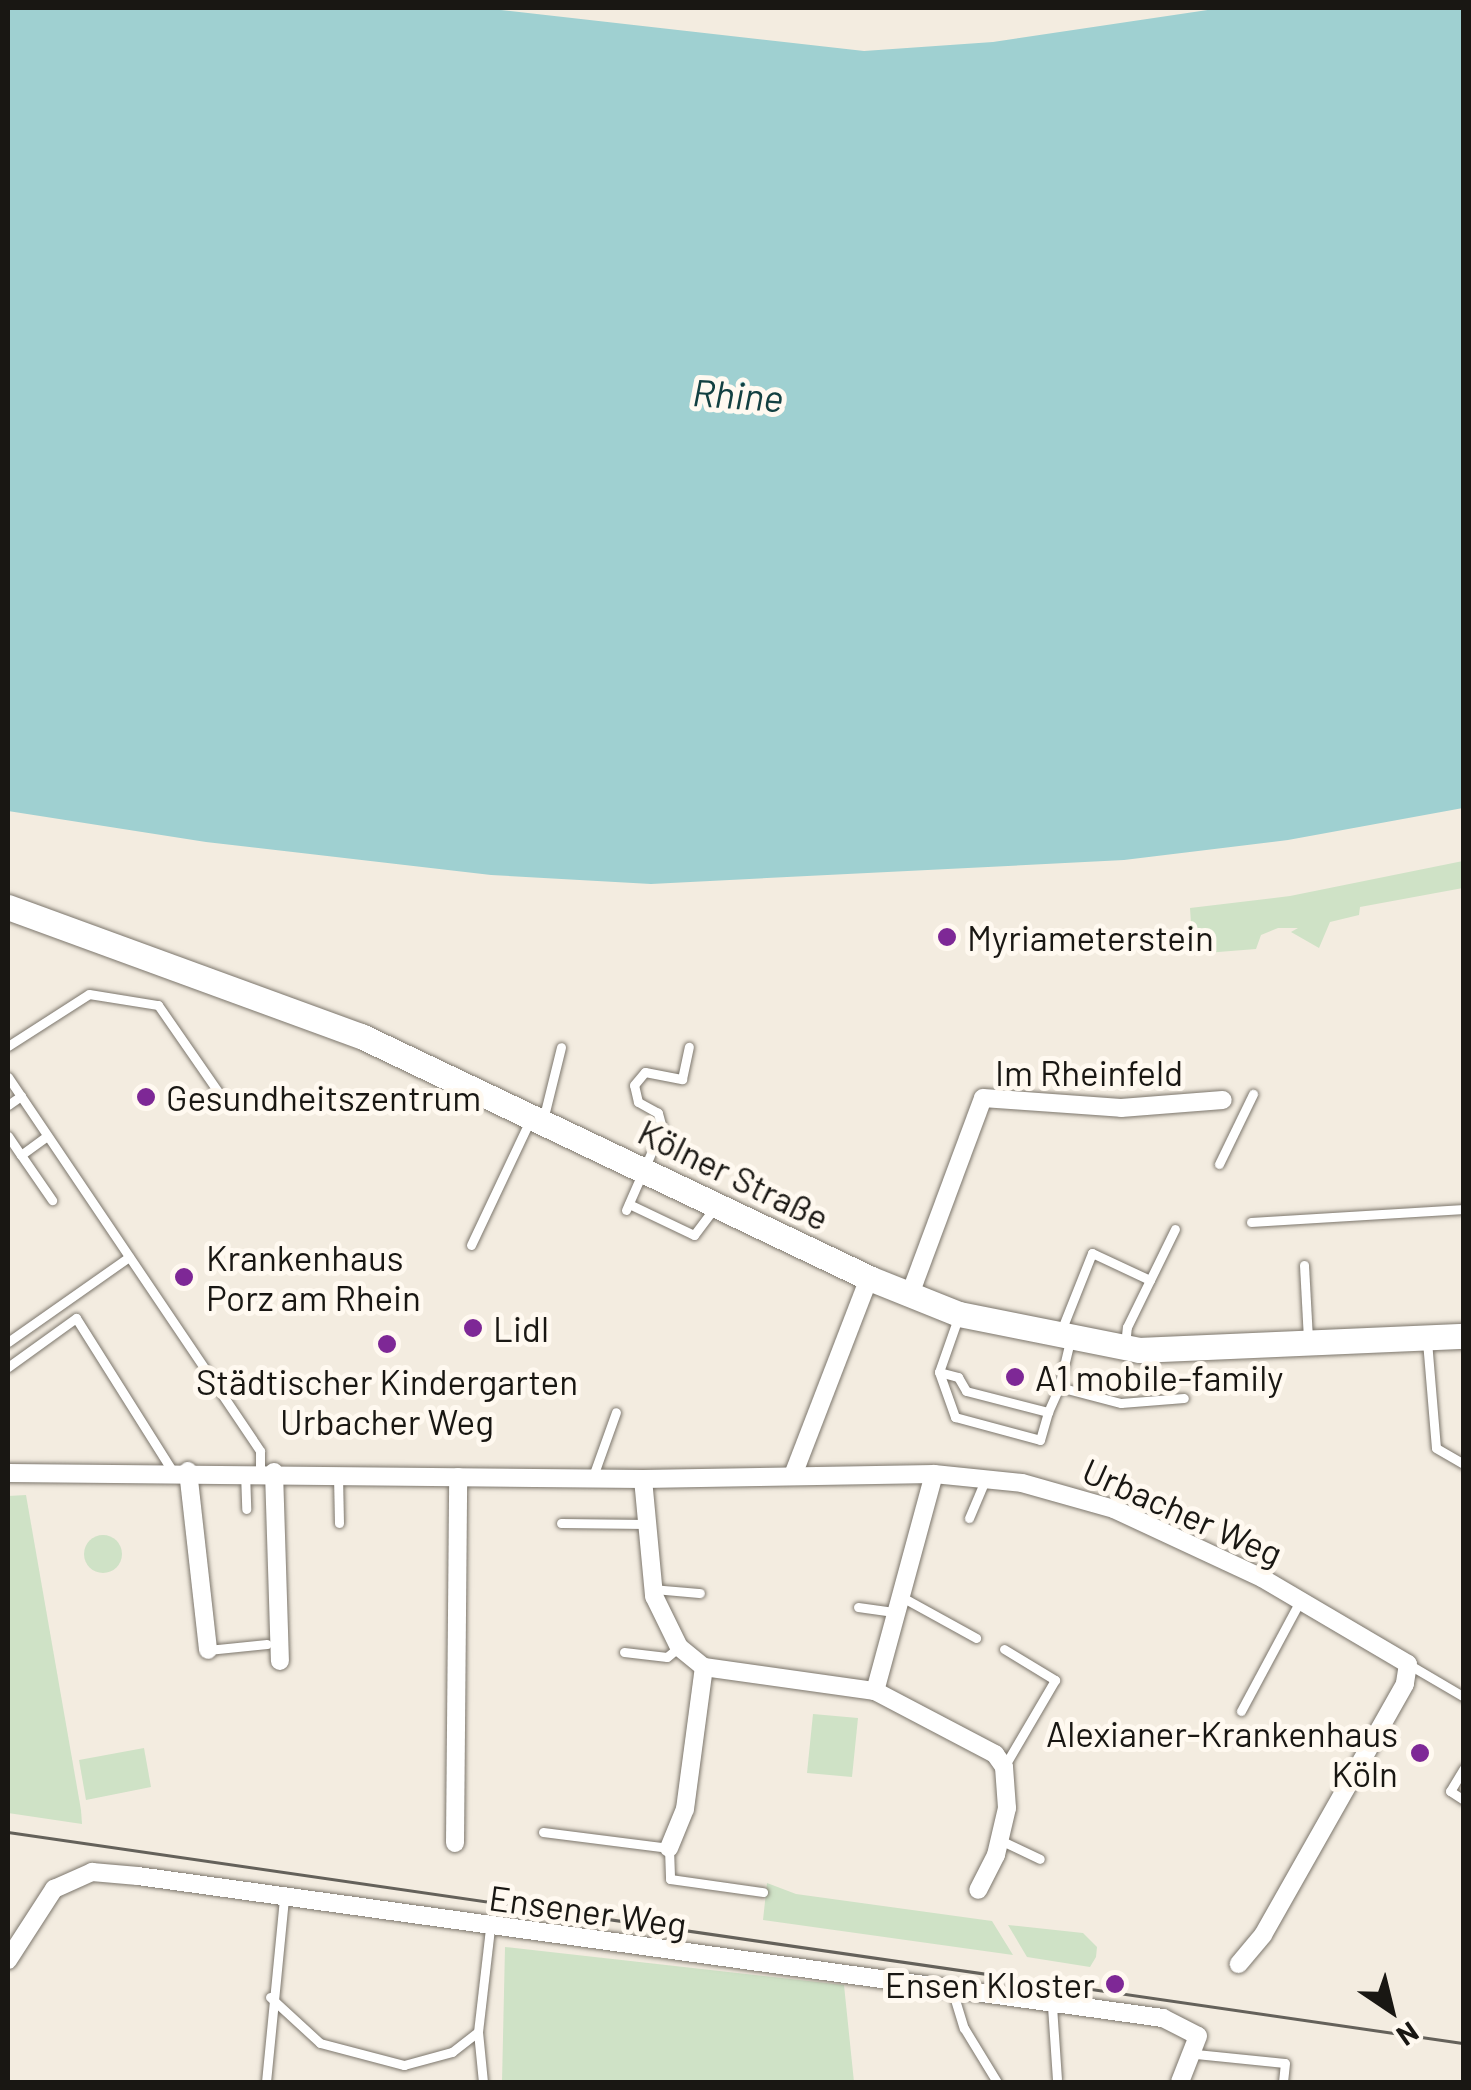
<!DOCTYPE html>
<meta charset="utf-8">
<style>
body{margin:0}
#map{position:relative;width:1471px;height:2090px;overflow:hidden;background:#f3ece0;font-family:Barlow,sans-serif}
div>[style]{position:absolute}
.green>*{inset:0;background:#cfe2c6}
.round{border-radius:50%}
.water>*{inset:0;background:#9fd0d1}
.roads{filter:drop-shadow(0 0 2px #7c766c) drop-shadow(0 0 2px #7c766c)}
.service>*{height:9px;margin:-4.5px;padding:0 4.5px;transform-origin:4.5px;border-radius:4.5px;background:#fff}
.minor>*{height:18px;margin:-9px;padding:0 9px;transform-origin:9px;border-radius:9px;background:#fff}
.secondary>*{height:25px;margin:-12.5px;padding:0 12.5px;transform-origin:12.5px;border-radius:12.5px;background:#fff}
.tram>*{height:2.5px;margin:-1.25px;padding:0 1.25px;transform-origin:1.25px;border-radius:1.25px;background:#64615a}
.dots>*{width:28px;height:28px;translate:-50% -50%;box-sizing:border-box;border:5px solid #fff9f0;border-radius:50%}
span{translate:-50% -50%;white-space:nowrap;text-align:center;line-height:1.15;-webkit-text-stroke:10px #fff9f0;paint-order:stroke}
.poi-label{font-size:35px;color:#191713}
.left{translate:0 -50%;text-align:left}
.right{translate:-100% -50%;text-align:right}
.street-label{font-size:35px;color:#191713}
.water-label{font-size:38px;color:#124041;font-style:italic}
.frame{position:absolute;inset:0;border:10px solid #191713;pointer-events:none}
.north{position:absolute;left:1341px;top:1960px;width:100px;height:100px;-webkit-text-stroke:8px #fff9f0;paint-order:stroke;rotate:145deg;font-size:28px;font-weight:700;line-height:40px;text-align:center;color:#191713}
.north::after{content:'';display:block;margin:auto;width:35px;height:45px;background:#191713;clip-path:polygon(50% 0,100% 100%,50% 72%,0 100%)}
</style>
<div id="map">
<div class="green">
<i style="clip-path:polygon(1463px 861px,1463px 888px,1360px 907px,1359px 915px,1330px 922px,1319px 948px,1291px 932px,1298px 928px,1278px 928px,1261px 935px,1256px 949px,1193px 954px,1190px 908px,1290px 896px)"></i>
<i style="clip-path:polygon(26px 1495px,81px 1810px,82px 1824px,8px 1813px,8px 1496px)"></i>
<i class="round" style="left:84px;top:1535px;width:38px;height:38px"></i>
<i style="clip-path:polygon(813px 1714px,858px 1718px,852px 1777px,807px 1773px)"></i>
<i style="clip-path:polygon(144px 1748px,151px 1787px,86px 1800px,79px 1760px)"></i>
<i style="clip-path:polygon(767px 1883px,796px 1894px,992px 1921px,1013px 1955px,763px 1920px)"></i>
<i style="clip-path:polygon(1008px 1925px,1083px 1933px,1097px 1947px,1096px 1957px,1090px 1967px,1027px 1957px)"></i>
<i style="clip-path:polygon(505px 1947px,844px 1985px,854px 2082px,502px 2082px)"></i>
</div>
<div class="water">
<i style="clip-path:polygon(8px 8px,483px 8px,864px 51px,993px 42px,1221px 8px,1463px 8px,1463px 808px,1288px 840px,1124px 860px,651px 884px,491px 875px,206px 842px,8px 811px)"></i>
</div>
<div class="roads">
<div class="service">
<i style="left:8px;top:1046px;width:96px;rotate:-32.7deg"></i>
<i style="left:89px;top:994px;width:70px;rotate:9.1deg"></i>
<i style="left:158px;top:1005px;width:111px;rotate:55.3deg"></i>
<i style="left:8px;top:1077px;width:451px;rotate:56deg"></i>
<i style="left:260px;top:1451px;width:21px;rotate:90deg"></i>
<i style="left:8px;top:1105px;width:16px;rotate:-35deg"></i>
<i style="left:543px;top:1120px;width:75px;rotate:-76.1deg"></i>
<i style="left:8px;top:1136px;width:23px;rotate:56deg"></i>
<i style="left:47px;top:1136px;width:32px;rotate:144deg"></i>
<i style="left:21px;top:1155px;width:55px;rotate:55.4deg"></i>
<i style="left:1219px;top:1164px;width:78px;rotate:-64.1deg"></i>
<i style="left:629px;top:1204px;width:72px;rotate:25.5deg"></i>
<i style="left:694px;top:1235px;width:35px;rotate:-53deg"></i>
<i style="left:626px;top:1210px;width:90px;rotate:-66.3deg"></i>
<i style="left:662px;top:1128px;width:16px;rotate:-105deg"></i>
<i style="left:658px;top:1113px;width:23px;rotate:-151deg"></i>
<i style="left:638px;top:1102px;width:17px;rotate:-103deg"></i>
<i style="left:634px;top:1085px;width:17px;rotate:-50deg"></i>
<i style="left:645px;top:1072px;width:38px;rotate:11deg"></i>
<i style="left:682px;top:1079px;width:33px;rotate:-78deg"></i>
<i style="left:1251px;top:1222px;width:213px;rotate:-3.5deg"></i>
<i style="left:471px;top:1245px;width:140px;rotate:-64.7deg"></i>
<i style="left:1304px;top:1265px;width:73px;rotate:86.9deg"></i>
<i style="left:958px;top:1318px;width:57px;rotate:109.4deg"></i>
<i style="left:939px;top:1372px;width:20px;rotate:15deg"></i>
<i style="left:958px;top:1377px;width:16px;rotate:60deg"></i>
<i style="left:966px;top:1391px;width:85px;rotate:14.4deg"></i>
<i style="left:1048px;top:1412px;width:27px;rotate:-66deg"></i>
<i style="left:1059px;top:1387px;width:64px;rotate:14.5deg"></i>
<i style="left:1121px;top:1403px;width:63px;rotate:-4.5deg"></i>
<i style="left:1061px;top:1331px;width:84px;rotate:-68.3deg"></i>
<i style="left:1092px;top:1253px;width:64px;rotate:25deg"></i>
<i style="left:1427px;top:1341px;width:107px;rotate:85.2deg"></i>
<i style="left:1436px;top:1448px;width:32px;rotate:30deg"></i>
<i style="left:8px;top:1342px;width:148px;rotate:-35.1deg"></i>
<i style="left:1125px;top:1345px;width:18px;rotate:-84deg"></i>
<i style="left:1127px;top:1327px;width:109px;rotate:-63.9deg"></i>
<i style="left:8px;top:1367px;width:84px;rotate:-35.8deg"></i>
<i style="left:76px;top:1318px;width:182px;rotate:57.8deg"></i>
<i style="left:939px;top:1372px;width:48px;rotate:70.4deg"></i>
<i style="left:955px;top:1417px;width:88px;rotate:15.1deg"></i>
<i style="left:1040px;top:1440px;width:29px;rotate:-74deg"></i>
<i style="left:1059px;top:1387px;width:47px;rotate:-76.6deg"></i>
<i style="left:245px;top:1472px;width:37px;rotate:88deg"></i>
<i style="left:338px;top:1475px;width:48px;rotate:88.8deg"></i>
<i style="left:592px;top:1479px;width:71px;rotate:-70.3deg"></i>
<i style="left:969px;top:1518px;width:43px;rotate:-67deg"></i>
<i style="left:561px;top:1523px;width:85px;rotate:0.7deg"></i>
<i style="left:653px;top:1589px;width:47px;rotate:4.9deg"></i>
<i style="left:900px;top:1596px;width:87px;rotate:28.9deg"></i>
<i style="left:858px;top:1607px;width:36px;rotate:8deg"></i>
<i style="left:1004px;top:1649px;width:60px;rotate:31.3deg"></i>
<i style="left:1055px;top:1680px;width:101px;rotate:120.4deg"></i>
<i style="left:208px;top:1650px;width:59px;rotate:-5.8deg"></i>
<i style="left:624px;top:1652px;width:43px;rotate:6.6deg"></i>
<i style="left:667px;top:1657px;width:16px;rotate:-40deg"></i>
<i style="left:1408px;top:1664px;width:65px;rotate:30.5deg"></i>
<i style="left:1241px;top:1711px;width:127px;rotate:-61.8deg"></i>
<i style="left:1464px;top:1768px;width:27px;rotate:121deg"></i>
<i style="left:1450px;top:1791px;width:17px;rotate:33deg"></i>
<i style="left:543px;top:1832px;width:127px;rotate:7.2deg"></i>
<i style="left:669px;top:1848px;width:31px;rotate:88deg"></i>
<i style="left:670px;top:1879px;width:94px;rotate:8deg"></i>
<i style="left:1000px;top:1840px;width:44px;rotate:25.4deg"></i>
<i style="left:953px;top:1993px;width:37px;rotate:73deg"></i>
<i style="left:964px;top:2028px;width:63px;rotate:58.6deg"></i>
<i style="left:270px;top:1997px;width:68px;rotate:42.6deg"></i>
<i style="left:320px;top:2043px;width:87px;rotate:14.7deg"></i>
<i style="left:404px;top:2065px;width:50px;rotate:-15.2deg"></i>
<i style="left:452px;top:2052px;width:33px;rotate:-38deg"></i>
<i style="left:1052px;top:2006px;width:73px;rotate:86.1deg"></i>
<i style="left:1196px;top:2054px;width:89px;rotate:5.8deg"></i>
<i style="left:1285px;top:2063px;width:19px;rotate:96deg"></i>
<i style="left:266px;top:2082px;width:184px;rotate:-84.4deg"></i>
<i style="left:483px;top:2082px;width:50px;rotate:-95.7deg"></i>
<i style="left:478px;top:2032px;width:104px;rotate:-83.4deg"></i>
</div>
<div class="minor">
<i style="left:909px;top:1297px;width:212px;rotate:-69.6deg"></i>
<i style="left:983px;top:1098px;width:138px;rotate:4.1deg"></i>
<i style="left:1121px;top:1108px;width:102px;rotate:-4.5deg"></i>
<i style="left:188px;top:1471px;width:180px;rotate:83.6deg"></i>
<i style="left:274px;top:1472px;width:189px;rotate:88.2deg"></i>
<i style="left:8px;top:1473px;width:635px;rotate:0.54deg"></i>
<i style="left:643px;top:1479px;width:291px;rotate:-1deg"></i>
<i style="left:934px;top:1474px;width:88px;rotate:5.8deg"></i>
<i style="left:1022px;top:1483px;width:96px;rotate:15.8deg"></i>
<i style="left:1114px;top:1509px;width:163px;rotate:25deg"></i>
<i style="left:1262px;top:1578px;width:169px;rotate:30.5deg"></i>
<i style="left:1408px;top:1664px;width:20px;rotate:99deg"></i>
<i style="left:1405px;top:1684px;width:288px;rotate:119.5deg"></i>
<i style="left:1263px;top:1935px;width:38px;rotate:130deg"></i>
<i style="left:934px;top:1474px;width:225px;rotate:105.2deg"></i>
<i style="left:875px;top:1691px;width:136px;rotate:27.7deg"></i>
<i style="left:995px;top:1754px;width:16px;rotate:55deg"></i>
<i style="left:1004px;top:1767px;width:41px;rotate:85.8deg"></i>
<i style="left:1007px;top:1808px;width:48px;rotate:103.2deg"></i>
<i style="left:996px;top:1855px;width:39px;rotate:117deg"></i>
<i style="left:793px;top:1475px;width:211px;rotate:-68.9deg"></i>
<i style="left:643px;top:1479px;width:118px;rotate:84.6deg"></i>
<i style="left:654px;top:1596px;width:57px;rotate:63.9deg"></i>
<i style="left:679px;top:1647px;width:32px;rotate:39deg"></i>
<i style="left:704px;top:1667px;width:173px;rotate:8deg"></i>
<i style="left:455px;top:1843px;width:366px;rotate:-89.5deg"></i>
<i style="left:669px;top:1848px;width:42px;rotate:-67.7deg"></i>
<i style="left:685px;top:1809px;width:143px;rotate:-82.4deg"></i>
<i style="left:8px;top:1960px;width:85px;rotate:-57.1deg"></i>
<i style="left:54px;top:1889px;width:42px;rotate:-24.1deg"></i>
<i style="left:92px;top:1872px;width:46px;rotate:5deg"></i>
<i style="left:138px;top:1876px;width:1035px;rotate:7.89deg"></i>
<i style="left:1163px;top:2018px;width:39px;rotate:27deg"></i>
<i style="left:1198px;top:2036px;width:49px;rotate:111.4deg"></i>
</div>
<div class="secondary">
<i style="left:8px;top:907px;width:376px;rotate:20.1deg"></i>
<i style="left:361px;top:1036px;width:563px;rotate:25.47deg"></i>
<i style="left:869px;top:1278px;width:97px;rotate:21.8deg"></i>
<i style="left:959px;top:1314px;width:184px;rotate:11.3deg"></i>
<i style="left:1139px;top:1350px;width:325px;rotate:-2.5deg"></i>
</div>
</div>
<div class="tram">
<i style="left:8px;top:1832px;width:1471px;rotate:8.25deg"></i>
</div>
<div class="dots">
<i style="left:947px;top:937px;background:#7e2896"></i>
<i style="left:146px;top:1097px;background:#7e2896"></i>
<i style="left:184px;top:1277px;background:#7e2896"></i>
<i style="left:473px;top:1328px;background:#7e2896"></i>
<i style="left:387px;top:1344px;background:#7e2896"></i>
<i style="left:1015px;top:1377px;background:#7e2896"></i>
<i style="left:1420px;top:1753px;background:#7e2896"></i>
<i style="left:1115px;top:1984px;background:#7e2896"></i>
</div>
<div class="poi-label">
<span class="left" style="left:967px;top:937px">Myriameterstein</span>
<span class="left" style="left:166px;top:1097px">Gesundheitszentrum</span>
<span class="left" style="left:206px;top:1277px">Krankenhaus<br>Porz am Rhein</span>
<span class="left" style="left:493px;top:1328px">Lidl</span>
<span class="left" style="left:1035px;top:1377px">A1 mobile-family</span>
<span style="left:387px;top:1401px">Städtischer Kindergarten<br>Urbacher Weg</span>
<span class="right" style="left:1398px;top:1753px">Alexianer-Krankenhaus<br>Köln</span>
<span class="right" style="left:1095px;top:1984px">Ensen Kloster</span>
</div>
<div class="street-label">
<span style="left:1089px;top:1072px">Im Rheinfeld</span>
<span style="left:734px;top:1174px;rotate:26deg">Kölner Straße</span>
<span style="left:1183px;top:1511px;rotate:24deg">Urbacher Weg</span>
<span style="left:588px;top:1910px;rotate:8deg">Ensener Weg</span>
</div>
<div class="water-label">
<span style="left:738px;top:395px;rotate:4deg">Rhine</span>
</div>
<div class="frame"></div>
<div class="north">N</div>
</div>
